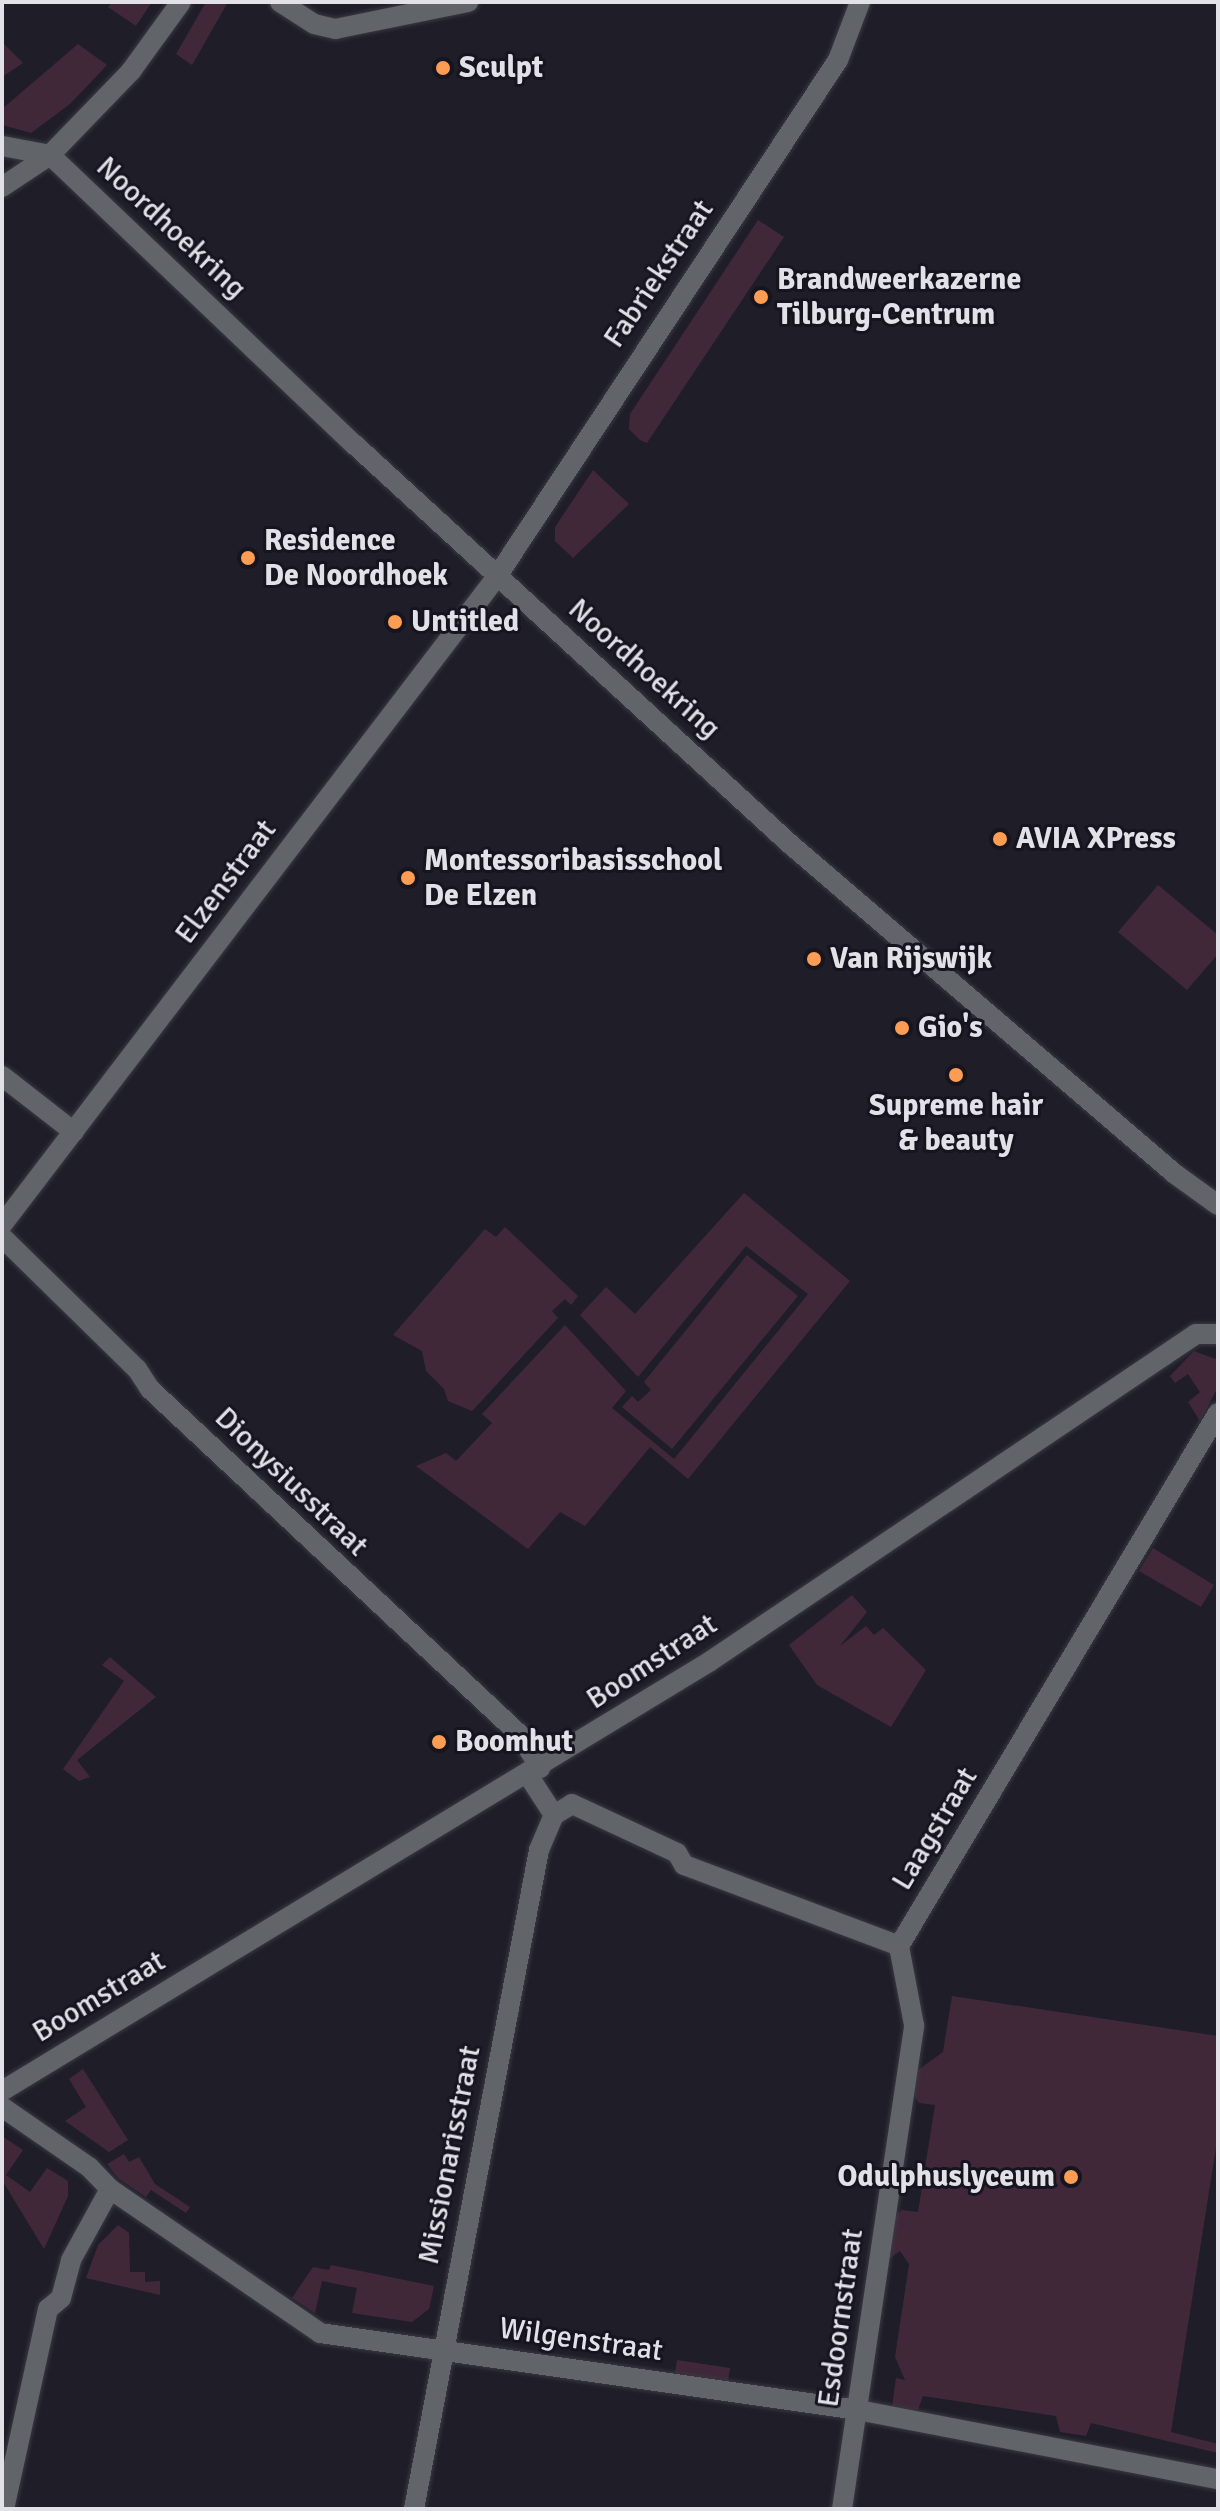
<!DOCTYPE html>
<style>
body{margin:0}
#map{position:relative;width:1220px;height:2511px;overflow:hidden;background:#1f1e28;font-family:Signika,sans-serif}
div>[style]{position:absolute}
.green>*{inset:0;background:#412839}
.roads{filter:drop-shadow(0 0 2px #3a3943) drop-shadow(0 0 2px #3a3943)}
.pedestrian>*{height:20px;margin:-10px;padding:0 10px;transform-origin:10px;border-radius:10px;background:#616469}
.minor>*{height:20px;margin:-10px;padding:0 10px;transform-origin:10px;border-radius:10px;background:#616469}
.tertiary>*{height:20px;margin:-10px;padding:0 10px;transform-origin:10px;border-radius:10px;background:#616469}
.dots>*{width:22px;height:22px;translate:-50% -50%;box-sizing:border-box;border:4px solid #16151f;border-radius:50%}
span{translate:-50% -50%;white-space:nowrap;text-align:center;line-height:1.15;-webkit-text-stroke:6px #16151f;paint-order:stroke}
.poi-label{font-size:30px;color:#e2e1e8;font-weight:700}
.left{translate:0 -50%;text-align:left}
.right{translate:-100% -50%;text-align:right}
.street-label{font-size:30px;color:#e2e1e8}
.frame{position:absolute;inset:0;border:4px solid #e2e1e8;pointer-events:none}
</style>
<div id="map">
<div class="green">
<i style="clip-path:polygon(112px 2px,152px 2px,136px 26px,108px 7px)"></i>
<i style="clip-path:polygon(206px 2px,228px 2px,192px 65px,176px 54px)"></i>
<i style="clip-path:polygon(2px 42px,23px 63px,2px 77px)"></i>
<i style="clip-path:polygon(78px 44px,107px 65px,70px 104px,31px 133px,2px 125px,2px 109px)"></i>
<i style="clip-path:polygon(758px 220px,784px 237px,647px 443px,640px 440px,629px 429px,630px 414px)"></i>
<i style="clip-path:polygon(593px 470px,629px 504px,573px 558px,555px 541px,555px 527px)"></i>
<i style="clip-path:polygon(1158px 885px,1218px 935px,1218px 954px,1187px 990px,1118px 932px)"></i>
<i style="clip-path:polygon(744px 1193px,850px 1281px,688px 1479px,650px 1447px,585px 1526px,560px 1512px,528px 1549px,416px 1466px,446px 1453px,456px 1461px,492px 1423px,482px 1414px,565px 1325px,626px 1391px,612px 1408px,674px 1459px,808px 1294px,746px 1246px,638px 1377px,580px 1315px,606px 1287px,635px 1314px)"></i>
<i style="clip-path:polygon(505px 1227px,578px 1296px,571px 1305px,565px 1299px,552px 1311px,558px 1318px,472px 1411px,448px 1401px,444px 1389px,426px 1371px,422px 1351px,393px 1335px,485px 1229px,496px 1237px)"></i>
<i style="clip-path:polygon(747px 1255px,798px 1296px,672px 1449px,622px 1407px,632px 1396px,638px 1402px,651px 1390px,644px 1382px)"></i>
<i style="clip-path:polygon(1194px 1351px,1218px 1360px,1218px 1387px,1200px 1421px,1188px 1402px,1200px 1392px,1188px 1374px,1175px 1383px,1170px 1376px)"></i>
<i style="clip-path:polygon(1153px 1548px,1214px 1585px,1201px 1607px,1139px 1571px)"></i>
<i style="clip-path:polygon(852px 1595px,867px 1612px,840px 1646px,866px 1626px,874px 1635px,883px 1628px,926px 1670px,891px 1727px,817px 1685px,789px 1645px)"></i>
<i style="clip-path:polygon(110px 1657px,156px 1697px,77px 1760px,90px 1777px,79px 1781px,63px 1769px,124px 1681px,102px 1665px)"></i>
<i style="clip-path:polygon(952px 1996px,1218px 2036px,1218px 2135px,1171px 2432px,1218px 2444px,1218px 2453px,1091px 2423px,1086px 2436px,1060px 2432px,1056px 2416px,923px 2396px,918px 2410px,892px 2407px,896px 2378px,905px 2380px,895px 2357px,909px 2264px,900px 2251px,878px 2267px,885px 2223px,902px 2210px,918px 2212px,935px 2105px,919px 2103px,912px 2092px,915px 2072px,943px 2052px)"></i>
<i style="clip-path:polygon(83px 2069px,128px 2140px,109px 2152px,65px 2121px,86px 2107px,69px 2079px)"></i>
<i style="clip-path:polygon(2px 2136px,23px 2150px,6px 2175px,30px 2192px,47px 2168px,68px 2181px,68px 2196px,44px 2249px,2px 2180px)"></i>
<i style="clip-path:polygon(124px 2154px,129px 2162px,139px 2157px,155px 2184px,190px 2207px,186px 2213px,151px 2190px,146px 2197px,118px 2178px,107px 2164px)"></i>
<i style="clip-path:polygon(118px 2225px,129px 2233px,130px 2272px,145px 2272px,145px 2282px,160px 2281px,160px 2295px,86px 2278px,98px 2245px)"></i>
<i style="clip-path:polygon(331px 2265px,434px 2286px,429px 2309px,412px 2322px,352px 2313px,357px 2288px,322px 2281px,315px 2313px,292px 2298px,313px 2267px,329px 2270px)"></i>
<i style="clip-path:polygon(677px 2360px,730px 2368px,728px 2381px,675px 2373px)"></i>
</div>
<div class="roads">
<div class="pedestrian">
<i style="left:528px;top:1775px;width:48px;rotate:57deg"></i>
</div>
<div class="minor">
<i style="left:280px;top:2px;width:40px;rotate:32.9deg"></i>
<i style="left:314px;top:24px;width:22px;rotate:13deg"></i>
<i style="left:335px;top:29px;width:136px;rotate:-11.5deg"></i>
<i style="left:2px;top:1076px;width:91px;rotate:37.9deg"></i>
<i style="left:2px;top:1225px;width:818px;rotate:-52.65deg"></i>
<i style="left:498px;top:575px;width:617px;rotate:-56.57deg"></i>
<i style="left:838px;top:60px;width:62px;rotate:-69.2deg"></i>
<i style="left:2px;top:1237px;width:189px;rotate:44.4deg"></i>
<i style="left:137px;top:1369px;width:24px;rotate:57deg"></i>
<i style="left:150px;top:1389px;width:505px;rotate:43.07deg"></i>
<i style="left:519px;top:1734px;width:40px;rotate:58deg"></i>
<i style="left:2px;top:2091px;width:827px;rotate:-31.25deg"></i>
<i style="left:709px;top:1662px;width:587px;rotate:-33.96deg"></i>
<i style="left:1196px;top:1334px;width:22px"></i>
<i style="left:2px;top:2107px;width:106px;rotate:34.6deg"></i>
<i style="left:89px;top:2167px;width:30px;rotate:46deg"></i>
<i style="left:110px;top:2189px;width:255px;rotate:34.4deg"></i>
<i style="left:320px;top:2333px;width:543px;rotate:8.15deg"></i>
<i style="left:858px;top:2410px;width:367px;rotate:10.9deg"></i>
<i style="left:4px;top:2509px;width:205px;rotate:-77.6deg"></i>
<i style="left:48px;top:2309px;width:17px;rotate:-40deg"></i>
<i style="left:61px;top:2298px;width:39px;rotate:-75deg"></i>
<i style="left:71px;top:2260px;width:81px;rotate:-61.2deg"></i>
<i style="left:414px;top:2509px;width:671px;rotate:-79.26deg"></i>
<i style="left:539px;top:1850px;width:38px;rotate:-67deg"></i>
<i style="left:554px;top:1815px;width:21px;rotate:-31deg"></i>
<i style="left:572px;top:1804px;width:116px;rotate:25deg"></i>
<i style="left:677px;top:1853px;width:14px;rotate:60deg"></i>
<i style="left:684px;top:1865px;width:230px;rotate:20.6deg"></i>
<i style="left:899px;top:1946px;width:621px;rotate:-59.1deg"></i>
<i style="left:842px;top:2509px;width:489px;rotate:-81.5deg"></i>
<i style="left:914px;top:2025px;width:80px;rotate:-100.8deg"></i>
</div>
<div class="tertiary">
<i style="left:2px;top:146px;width:49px;rotate:10.6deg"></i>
<i style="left:50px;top:155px;width:421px;rotate:43.6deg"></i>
<i style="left:355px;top:445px;width:590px;rotate:42.53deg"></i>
<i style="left:790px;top:844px;width:507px;rotate:40.6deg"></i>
<i style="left:1175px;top:1174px;width:53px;rotate:35.8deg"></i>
<i style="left:2px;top:187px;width:58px;rotate:-33.7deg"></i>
<i style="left:50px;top:155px;width:117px;rotate:-46deg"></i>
<i style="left:131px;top:71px;width:85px;rotate:-54.1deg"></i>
</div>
</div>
<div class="dots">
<i style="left:443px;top:68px;background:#fc9d53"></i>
<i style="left:761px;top:297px;background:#fc9d53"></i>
<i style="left:248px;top:558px;background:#fc9d53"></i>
<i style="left:395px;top:622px;background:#fc9d53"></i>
<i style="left:1000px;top:839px;background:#fc9d53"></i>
<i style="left:408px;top:878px;background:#fc9d53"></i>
<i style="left:814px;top:959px;background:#fc9d53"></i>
<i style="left:902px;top:1028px;background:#fc9d53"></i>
<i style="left:956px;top:1075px;background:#fc9d53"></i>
<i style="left:439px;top:1742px;background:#fc9d53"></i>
<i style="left:1071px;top:2177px;background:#fc9d53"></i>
</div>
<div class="poi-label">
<span class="left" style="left:459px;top:68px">Sculpt</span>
<span class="left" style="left:777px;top:297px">Brandweerkazerne<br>Tilburg-Centrum</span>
<span class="left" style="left:264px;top:558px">Residence<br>De Noordhoek</span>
<span class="left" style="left:411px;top:622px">Untitled</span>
<span class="left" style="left:1016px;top:839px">AVIA XPress</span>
<span class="left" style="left:424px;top:878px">Montessoribasisschool<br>De Elzen</span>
<span class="left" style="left:830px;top:959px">Van Rijswijk</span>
<span class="left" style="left:918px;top:1028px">Gio's</span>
<span style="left:956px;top:1123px">Supreme hair<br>&amp; beauty</span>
<span class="left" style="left:455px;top:1742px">Boomhut</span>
<span class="right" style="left:1055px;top:2177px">Odulphuslyceum</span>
</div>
<div class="street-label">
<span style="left:171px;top:228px;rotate:43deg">Noordhoekring</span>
<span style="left:659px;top:274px;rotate:-56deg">Fabriekstraat</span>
<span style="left:644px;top:669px;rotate:42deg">Noordhoekring</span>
<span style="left:226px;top:882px;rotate:-53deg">Elzenstraat</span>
<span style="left:291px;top:1482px;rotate:44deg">Dionysiusstraat</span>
<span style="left:652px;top:1662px;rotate:-33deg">Boomstraat</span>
<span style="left:935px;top:1829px;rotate:-59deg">Laagstraat</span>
<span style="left:99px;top:1997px;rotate:-31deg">Boomstraat</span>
<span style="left:450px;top:2155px;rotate:-79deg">Missionarisstraat</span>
<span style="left:841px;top:2318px;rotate:-82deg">Esdoornstraat</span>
<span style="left:581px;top:2340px;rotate:8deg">Wilgenstraat</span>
</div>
<div class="frame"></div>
</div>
